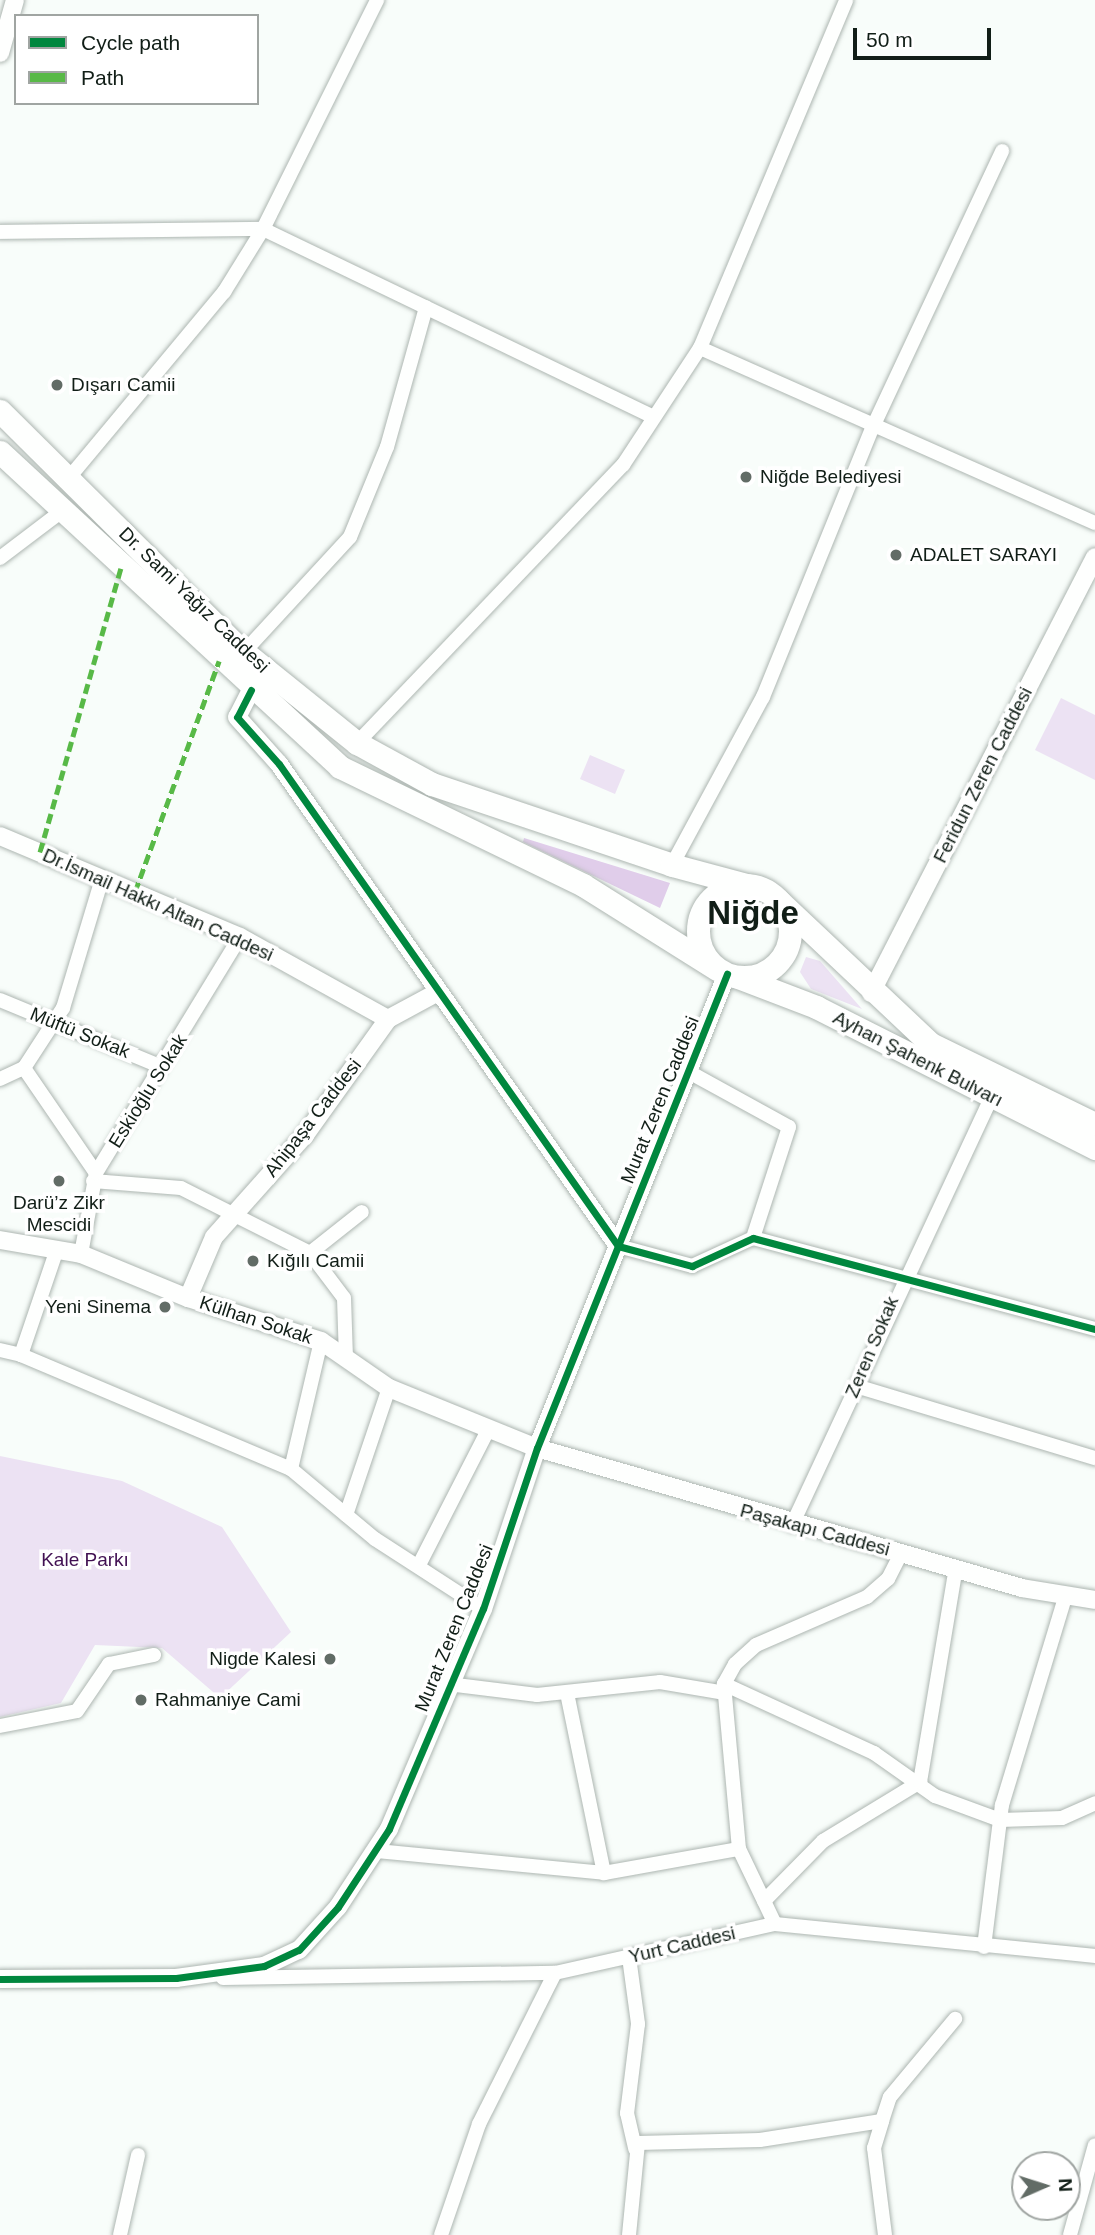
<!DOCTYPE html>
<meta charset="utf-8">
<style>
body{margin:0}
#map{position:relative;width:1095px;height:2235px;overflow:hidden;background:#f8fdfa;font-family:Arial,sans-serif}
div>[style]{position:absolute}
.green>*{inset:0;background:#ece2f3}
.forest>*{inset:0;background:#e0cdea}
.roads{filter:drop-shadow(0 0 2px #adb6b1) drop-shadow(0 0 2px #adb6b1)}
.minor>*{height:14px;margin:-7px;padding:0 7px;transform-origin:7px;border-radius:7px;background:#fefffe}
.tertiary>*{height:18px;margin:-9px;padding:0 9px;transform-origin:9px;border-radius:9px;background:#fefffe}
.primary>*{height:23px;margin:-11.5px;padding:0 11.5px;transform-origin:11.5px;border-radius:11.5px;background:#fefffe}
.primary>.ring{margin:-11.5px;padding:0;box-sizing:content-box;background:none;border:23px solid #fefffe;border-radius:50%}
.quiet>*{height:5px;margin-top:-2.5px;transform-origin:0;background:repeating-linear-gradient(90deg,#58b947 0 10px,transparent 0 15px)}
.cycleway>*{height:7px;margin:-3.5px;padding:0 3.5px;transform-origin:3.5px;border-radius:3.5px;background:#00873e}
.dots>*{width:19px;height:19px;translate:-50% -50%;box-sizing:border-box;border:4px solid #fff;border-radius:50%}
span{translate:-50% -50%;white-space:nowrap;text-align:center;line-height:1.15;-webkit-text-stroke:7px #fff;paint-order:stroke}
.poi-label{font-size:19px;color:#111e17}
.left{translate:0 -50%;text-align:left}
.right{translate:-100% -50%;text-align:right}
.street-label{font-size:19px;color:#111e17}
.park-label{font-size:19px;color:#411052}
.town-label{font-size:33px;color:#111e17;font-weight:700}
.legend{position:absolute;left:14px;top:14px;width:245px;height:91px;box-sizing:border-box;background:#fff;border:2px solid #a0a5a2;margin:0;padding:9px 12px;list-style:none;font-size:21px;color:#111e17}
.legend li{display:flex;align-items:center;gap:14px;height:35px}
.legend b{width:35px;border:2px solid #a0a5a2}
.north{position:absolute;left:1011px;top:2151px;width:70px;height:70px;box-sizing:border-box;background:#fff;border:2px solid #a0a5a2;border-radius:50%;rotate:87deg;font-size:19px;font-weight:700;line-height:28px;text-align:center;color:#111e17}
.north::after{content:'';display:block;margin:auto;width:24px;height:32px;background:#626c66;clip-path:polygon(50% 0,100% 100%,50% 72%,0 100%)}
.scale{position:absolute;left:853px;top:28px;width:138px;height:32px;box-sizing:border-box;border:4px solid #111e17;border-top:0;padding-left:9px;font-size:21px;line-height:24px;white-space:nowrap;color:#111e17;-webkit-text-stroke:5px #fff;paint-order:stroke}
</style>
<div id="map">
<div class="green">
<i style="clip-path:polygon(1061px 698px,1095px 715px,1095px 780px,1035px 750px)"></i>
<i style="clip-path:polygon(590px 755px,625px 770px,615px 794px,580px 779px)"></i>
<i style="clip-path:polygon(806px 957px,820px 961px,862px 1009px,811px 989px,800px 972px)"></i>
<i style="clip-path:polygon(0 1456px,122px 1481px,222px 1527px,291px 1632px,220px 1698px,162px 1648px,95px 1645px,61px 1703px,0 1717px)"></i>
</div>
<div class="forest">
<i style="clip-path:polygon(524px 838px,670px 883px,660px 908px,523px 842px)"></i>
</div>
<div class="roads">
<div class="minor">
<i style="left:0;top:232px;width:263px;rotate:-0.7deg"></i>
<i style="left:263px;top:229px;width:432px;rotate:25.7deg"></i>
<i style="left:700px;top:348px;width:432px;rotate:23.9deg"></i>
<i style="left:68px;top:479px;width:244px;rotate:-50.2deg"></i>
<i style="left:224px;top:292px;width:74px;rotate:-58.2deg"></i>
<i style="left:263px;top:229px;width:256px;rotate:-63.5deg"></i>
<i style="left:0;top:558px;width:78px;rotate:-37.2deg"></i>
<i style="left:244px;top:652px;width:156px;rotate:-47.3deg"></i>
<i style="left:350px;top:537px;width:97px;rotate:-67.7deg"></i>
<i style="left:387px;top:447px;width:145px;rotate:-74.4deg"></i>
<i style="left:357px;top:743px;width:385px;rotate:-46.3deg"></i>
<i style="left:623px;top:465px;width:140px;rotate:-56.7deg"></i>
<i style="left:700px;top:348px;width:377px;rotate:-67.2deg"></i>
<i style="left:672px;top:865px;width:191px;rotate:-61.6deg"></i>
<i style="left:763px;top:697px;width:289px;rotate:-67.9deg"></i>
<i style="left:872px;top:429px;width:307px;rotate:-64.9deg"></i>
<i style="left:0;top:1000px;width:172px;rotate:22.5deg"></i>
<i style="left:24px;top:1068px;width:72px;rotate:-57deg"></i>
<i style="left:63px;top:1008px;width:135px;rotate:-73.2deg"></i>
<i style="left:689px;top:1072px;width:114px;rotate:28.8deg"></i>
<i style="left:789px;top:1127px;width:117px;rotate:108deg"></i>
<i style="left:0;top:1079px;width:26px;rotate:-25deg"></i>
<i style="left:24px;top:1068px;width:127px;rotate:55.6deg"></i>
<i style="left:93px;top:1181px;width:88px;rotate:4.5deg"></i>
<i style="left:181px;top:1188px;width:144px;rotate:26.7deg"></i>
<i style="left:310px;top:1253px;width:56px;rotate:52.9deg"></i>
<i style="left:344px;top:1298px;width:60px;rotate:88.1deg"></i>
<i style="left:618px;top:1246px;width:77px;rotate:15.1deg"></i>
<i style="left:692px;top:1266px;width:67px;rotate:-24.7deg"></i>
<i style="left:753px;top:1238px;width:354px;rotate:14.9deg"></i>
<i style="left:56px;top:1252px;width:109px;rotate:108.8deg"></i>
<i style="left:21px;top:1355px;width:293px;rotate:22.9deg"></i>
<i style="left:291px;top:1469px;width:109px;rotate:39.8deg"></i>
<i style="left:375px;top:1539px;width:129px;rotate:32.9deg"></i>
<i style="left:310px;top:1253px;width:66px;rotate:-38.3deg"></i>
<i style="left:81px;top:1254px;width:82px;rotate:-79.5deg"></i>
<i style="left:96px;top:1173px;width:276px;rotate:-58.6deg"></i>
<i style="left:0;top:1350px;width:22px;rotate:13deg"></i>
<i style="left:856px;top:1386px;width:250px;rotate:16.8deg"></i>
<i style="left:291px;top:1469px;width:131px;rotate:-76.8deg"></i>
<i style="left:346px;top:1515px;width:134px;rotate:-71.3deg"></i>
<i style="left:792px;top:1525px;width:473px;rotate:-65deg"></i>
<i style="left:420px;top:1563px;width:149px;rotate:-62.9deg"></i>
<i style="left:448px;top:1684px;width:90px;rotate:7deg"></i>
<i style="left:537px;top:1695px;width:124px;rotate:-6deg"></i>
<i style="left:660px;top:1682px;width:66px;rotate:9.6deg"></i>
<i style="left:724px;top:1684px;width:165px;rotate:24.7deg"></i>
<i style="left:874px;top:1753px;width:75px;rotate:35.2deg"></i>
<i style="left:935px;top:1796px;width:69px;rotate:20.3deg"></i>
<i style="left:1000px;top:1820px;width:62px;rotate:-1.8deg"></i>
<i style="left:1062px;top:1818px;width:36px;rotate:-24deg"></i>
<i style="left:567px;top:1693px;width:184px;rotate:78.4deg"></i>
<i style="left:0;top:1726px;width:78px;rotate:-11deg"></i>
<i style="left:77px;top:1711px;width:57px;rotate:-55.8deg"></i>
<i style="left:109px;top:1664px;width:46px;rotate:-11.3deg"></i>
<i style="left:377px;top:1851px;width:228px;rotate:5.5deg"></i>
<i style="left:604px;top:1873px;width:137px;rotate:-10.1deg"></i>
<i style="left:764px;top:1901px;width:84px;rotate:-45.5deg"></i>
<i style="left:823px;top:1841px;width:114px;rotate:-31.3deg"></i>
<i style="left:920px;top:1782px;width:217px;rotate:-80.5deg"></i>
<i style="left:775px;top:1924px;width:83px;rotate:-115.6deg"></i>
<i style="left:739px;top:1849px;width:166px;rotate:-95.2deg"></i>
<i style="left:724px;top:1684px;width:23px;rotate:-61deg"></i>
<i style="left:735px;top:1664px;width:28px;rotate:-42deg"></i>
<i style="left:756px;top:1645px;width:121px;rotate:-23.4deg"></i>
<i style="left:867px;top:1597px;width:28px;rotate:-41deg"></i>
<i style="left:888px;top:1579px;width:29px;rotate:-63deg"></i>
<i style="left:984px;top:1947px;width:143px;rotate:-82.8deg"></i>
<i style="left:1002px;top:1805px;width:220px;rotate:-73.1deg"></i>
<i style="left:629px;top:1957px;width:68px;rotate:82.3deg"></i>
<i style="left:638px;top:2024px;width:90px;rotate:97deg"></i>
<i style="left:627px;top:2113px;width:37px;rotate:77deg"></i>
<i style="left:223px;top:1978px;width:332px;rotate:-0.9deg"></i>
<i style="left:120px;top:2235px;width:82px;rotate:-77.3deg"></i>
<i style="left:441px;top:2235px;width:117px;rotate:-71.1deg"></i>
<i style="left:479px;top:2124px;width:169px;rotate:-63.3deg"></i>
<i style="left:555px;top:1973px;width:225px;rotate:-12.6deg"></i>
<i style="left:775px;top:1924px;width:322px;rotate:5.7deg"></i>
<i style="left:629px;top:2235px;width:92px;rotate:-84.4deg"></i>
<i style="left:638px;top:2143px;width:122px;rotate:-1.4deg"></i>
<i style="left:760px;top:2140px;width:123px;rotate:-8.9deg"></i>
<i style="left:885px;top:2235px;width:88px;rotate:-97.2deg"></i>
<i style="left:874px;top:2148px;width:28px;rotate:-73deg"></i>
<i style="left:882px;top:2121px;width:25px;rotate:-72deg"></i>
<i style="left:890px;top:2097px;width:102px;rotate:-50.2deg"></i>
<i style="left:1070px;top:2235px;width:93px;rotate:-74.5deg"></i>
</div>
<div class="tertiary">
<i style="left:0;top:53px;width:55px;rotate:-74.2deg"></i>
<i style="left:251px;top:690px;width:30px;rotate:117deg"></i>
<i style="left:237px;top:717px;width:63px;rotate:48.2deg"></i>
<i style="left:279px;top:764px;width:589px;rotate:54.88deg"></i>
<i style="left:0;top:836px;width:260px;rotate:22.8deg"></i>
<i style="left:240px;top:937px;width:169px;rotate:29deg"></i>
<i style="left:871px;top:993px;width:490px;rotate:-62.8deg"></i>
<i style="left:0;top:1240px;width:82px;rotate:9.8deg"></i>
<i style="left:81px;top:1254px;width:116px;rotate:22.4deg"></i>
<i style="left:188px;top:1298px;width:140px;rotate:17.9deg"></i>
<i style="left:321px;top:1341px;width:83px;rotate:34.7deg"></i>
<i style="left:389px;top:1388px;width:160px;rotate:22.1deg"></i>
<i style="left:537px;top:1448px;width:505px;rotate:16.1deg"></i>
<i style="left:1022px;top:1588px;width:74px;rotate:9.3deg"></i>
<i style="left:188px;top:1298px;width:66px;rotate:-66.9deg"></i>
<i style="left:214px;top:1237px;width:137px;rotate:-48.3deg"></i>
<i style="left:305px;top:1135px;width:143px;rotate:-54.4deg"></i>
<i style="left:388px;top:1019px;width:55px;rotate:-28.4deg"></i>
<i style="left:0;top:1979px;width:176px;rotate:-0.3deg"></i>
<i style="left:176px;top:1978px;width:89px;rotate:-7.8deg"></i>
<i style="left:264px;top:1966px;width:38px;rotate:-25deg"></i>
<i style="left:299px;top:1950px;width:58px;rotate:-47.8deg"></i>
<i style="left:338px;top:1907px;width:93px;rotate:-56.8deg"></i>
<i style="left:389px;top:1829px;width:239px;rotate:-66.9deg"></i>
<i style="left:483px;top:1609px;width:170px;rotate:-71.5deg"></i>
<i style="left:537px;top:1448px;width:511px;rotate:-68.16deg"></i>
</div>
<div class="primary">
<i style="left:0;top:411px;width:338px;rotate:44.8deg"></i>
<i style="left:240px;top:649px;width:150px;rotate:38.8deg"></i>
<i style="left:357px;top:743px;width:85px;rotate:28.7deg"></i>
<i style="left:432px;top:784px;width:253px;rotate:18.6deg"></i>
<i style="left:672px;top:865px;width:92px;rotate:15.1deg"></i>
<i style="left:0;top:452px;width:463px;rotate:42.8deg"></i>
<i style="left:340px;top:767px;width:270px;rotate:25.9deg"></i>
<i style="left:583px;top:885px;width:158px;rotate:32.1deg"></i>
<i class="ring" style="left:698px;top:885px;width:69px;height:69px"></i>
<i style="left:778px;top:900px;width:210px;rotate:43.3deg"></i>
<i style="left:931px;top:1044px;width:182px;rotate:26deg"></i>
<i style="left:738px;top:977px;width:84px;rotate:21deg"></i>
<i style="left:816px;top:1007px;width:313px;rotate:26.8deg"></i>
</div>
</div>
<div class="quiet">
<i style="left:40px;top:852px;width:296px;rotate:-74.1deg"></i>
<i style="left:135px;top:892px;width:246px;rotate:-70deg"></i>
</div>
<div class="cycleway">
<i style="left:251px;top:690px;width:30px;rotate:117deg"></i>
<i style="left:237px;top:717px;width:63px;rotate:48.2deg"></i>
<i style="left:279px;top:764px;width:589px;rotate:54.88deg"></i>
<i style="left:618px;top:1246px;width:77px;rotate:15.1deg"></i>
<i style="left:692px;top:1266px;width:67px;rotate:-24.7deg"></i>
<i style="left:753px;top:1238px;width:354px;rotate:14.9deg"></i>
<i style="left:0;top:1979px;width:176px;rotate:-0.3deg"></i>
<i style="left:176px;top:1978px;width:89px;rotate:-7.8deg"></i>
<i style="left:264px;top:1966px;width:38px;rotate:-25deg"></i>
<i style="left:299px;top:1950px;width:58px;rotate:-47.8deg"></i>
<i style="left:338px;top:1907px;width:93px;rotate:-56.8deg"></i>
<i style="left:389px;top:1829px;width:239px;rotate:-66.9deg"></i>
<i style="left:483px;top:1609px;width:170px;rotate:-71.5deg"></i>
<i style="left:537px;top:1448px;width:511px;rotate:-68.16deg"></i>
</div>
<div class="dots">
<i style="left:57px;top:385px;background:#626c66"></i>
<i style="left:746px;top:477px;background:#626c66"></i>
<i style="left:896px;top:555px;background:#626c66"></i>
<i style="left:59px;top:1181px;background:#626c66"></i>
<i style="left:253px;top:1261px;background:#626c66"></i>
<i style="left:165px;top:1307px;background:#626c66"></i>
<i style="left:330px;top:1659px;background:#626c66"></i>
<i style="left:141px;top:1700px;background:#626c66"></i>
</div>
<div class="poi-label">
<span class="left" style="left:71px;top:385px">Dışarı Camii</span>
<span class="left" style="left:760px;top:477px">Niğde Belediyesi</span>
<span class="left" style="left:910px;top:555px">ADALET SARAYI</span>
<span style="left:59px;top:1214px">Darü’z Zikr<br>Mescidi</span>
<span class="left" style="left:267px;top:1261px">Kığılı Camii</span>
<span class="right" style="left:151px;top:1307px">Yeni Sinema</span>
<span class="right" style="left:316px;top:1659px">Nigde Kalesi</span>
<span class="left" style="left:155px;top:1700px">Rahmaniye Cami</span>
</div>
<div class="street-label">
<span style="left:194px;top:600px;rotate:44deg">Dr. Sami Yağız Caddesi</span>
<span style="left:983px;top:775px;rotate:-63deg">Feridun Zeren Caddesi</span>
<span style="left:158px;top:905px;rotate:24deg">Dr.İsmail Hakkı Altan Caddesi</span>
<span style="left:80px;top:1033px;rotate:22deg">Müftü Sokak</span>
<span style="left:918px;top:1059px;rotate:27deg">Ayhan Şahenk Bulvarı</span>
<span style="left:148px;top:1091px;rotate:-58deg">Eskioğlu Sokak</span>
<span style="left:660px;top:1100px;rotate:-68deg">Murat Zeren Caddesi</span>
<span style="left:313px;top:1118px;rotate:-52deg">Ahipaşa Caddesi</span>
<span style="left:256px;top:1320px;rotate:18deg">Külhan Sokak</span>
<span style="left:872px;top:1347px;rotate:-67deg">Zeren Sokak</span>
<span style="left:815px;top:1530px;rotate:15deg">Paşakapı Caddesi</span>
<span style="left:454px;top:1628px;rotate:-68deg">Murat Zeren Caddesi</span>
<span style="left:682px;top:1945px;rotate:-13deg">Yurt Caddesi</span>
</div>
<div class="park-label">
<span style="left:85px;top:1560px">Kale Parkı</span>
</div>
<div class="town-label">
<span style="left:753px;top:913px">Niğde</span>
</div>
<ul class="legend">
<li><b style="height:9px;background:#00873e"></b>Cycle path</li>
<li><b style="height:9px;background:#58b947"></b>Path</li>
</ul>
<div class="north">N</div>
<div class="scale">50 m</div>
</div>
